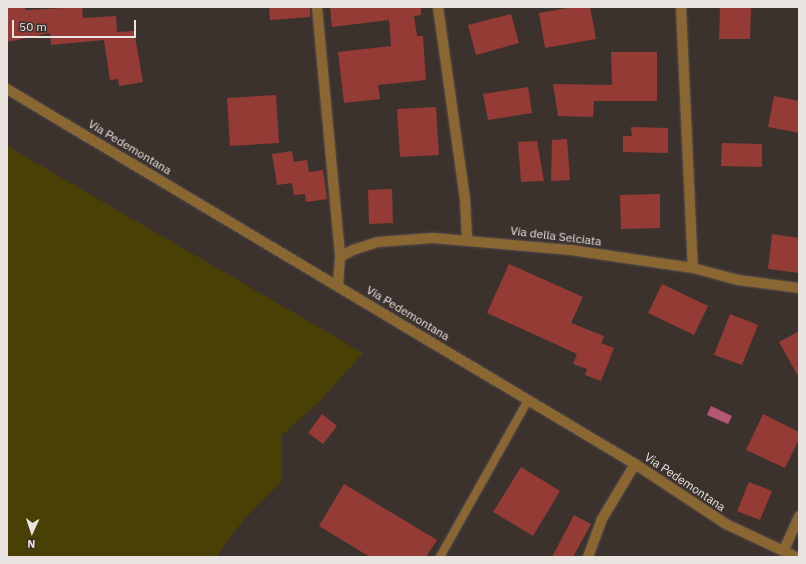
<!DOCTYPE html>
<style>
body{margin:0}
#map{position:relative;width:806px;height:564px;overflow:hidden;background:#3b322e;font-family:"IBM Plex Sans",sans-serif}
div>[style]{position:absolute}
.green>*{inset:0;background:#494006}
.water>*{inset:0;background:#b35875}
.building>*{inset:0;background:#953b36}
.roads{filter:drop-shadow(0 0 1px #574e4b) drop-shadow(0 0 1px #574e4b)}
.service>*{height:8px;margin:-4px;padding:0 4px;transform-origin:4px;border-radius:4px;background:#8a6633}
.minor>*{height:10px;margin:-5px;padding:0 5px;transform-origin:5px;border-radius:5px;background:#8a6633}
.tertiary>*{height:10px;margin:-5px;padding:0 5px;transform-origin:5px;border-radius:5px;background:#8a6633}
span{translate:-50% -50%;white-space:nowrap;text-align:center;line-height:1.15;-webkit-text-stroke:3.5px #3b322e;paint-order:stroke}
.street-label{font-size:12px;color:#eae4e1}
.frame{position:absolute;inset:0;border:8px solid #eae4e1;pointer-events:none}
.north{position:absolute;left:12px;top:512px;width:40px;height:40px;-webkit-text-stroke:3px #3b322e;paint-order:stroke;rotate:183deg;font-size:11px;font-weight:700;line-height:16px;text-align:center;color:#eae4e1}
.north::after{content:'';display:block;margin:auto;width:14px;height:18px;background:#eae4e1;clip-path:polygon(50% 0,100% 100%,50% 72%,0 100%)}
.scale{position:absolute;left:12px;top:20px;width:124px;height:18px;box-sizing:border-box;border:2px solid #eae4e1;border-top:0;padding-left:5px;font-size:12px;line-height:14px;white-space:nowrap;color:#eae4e1;-webkit-text-stroke:3px #3b322e;paint-order:stroke}
</style>
<div id="map">
<div class="green">
<i style="clip-path:polygon(7px 146px,363px 353px,319px 402px,282px 435px,282px 481px,244px 519px,216px 557px,7px 557px)"></i>
</div>
<div class="water">
<i style="clip-path:polygon(711px 406px,732px 416px,728px 424px,707px 415px)"></i>
</div>
<div class="building">
<i style="clip-path:polygon(7px 7px,25px 7px,26px 10px,82px 7px,83px 18px,116px 16px,117px 32px,134px 31px,143px 82px,119px 86px,118px 79px,110px 80px,104px 40px,51px 45px,50px 33px,7px 42px)"></i>
<i style="clip-path:polygon(269px 7px,310px 7px,310px 17px,270px 20px)"></i>
<i style="clip-path:polygon(330px 7px,421px 7px,421px 15px,414px 16px,417px 36px,423px 36px,426px 80px,378px 85px,380px 99px,344px 103px,338px 52px,391px 46px,389px 20px,332px 27px)"></i>
<i style="clip-path:polygon(573px 7px,590px 7px,596px 39px,545px 48px,539px 13px)"></i>
<i style="clip-path:polygon(720px 7px,751px 7px,750px 39px,719px 39px)"></i>
<i style="clip-path:polygon(511px 14px,519px 43px,476px 55px,468px 25px)"></i>
<i style="clip-path:polygon(611px 52px,657px 52px,657px 101px,594px 101px,593px 117px,558px 116px,553px 84px,612px 85px)"></i>
<i style="clip-path:polygon(528px 87px,532px 113px,488px 120px,483px 94px)"></i>
<i style="clip-path:polygon(276px 95px,279px 143px,230px 146px,227px 98px)"></i>
<i style="clip-path:polygon(774px 96px,799px 101px,799px 133px,768px 127px)"></i>
<i style="clip-path:polygon(436px 107px,439px 155px,400px 157px,397px 109px)"></i>
<i style="clip-path:polygon(631px 127px,668px 128px,668px 153px,623px 152px,623px 136px,632px 136px)"></i>
<i style="clip-path:polygon(567px 139px,570px 180px,551px 181px,552px 140px)"></i>
<i style="clip-path:polygon(537px 141px,544px 181px,521px 182px,518px 142px)"></i>
<i style="clip-path:polygon(722px 143px,762px 144px,762px 167px,721px 166px)"></i>
<i style="clip-path:polygon(292px 151px,294px 162px,307px 160px,309px 172px,323px 170px,327px 199px,306px 202px,305px 194px,294px 195px,292px 183px,277px 185px,272px 154px)"></i>
<i style="clip-path:polygon(392px 189px,393px 223px,369px 224px,368px 190px)"></i>
<i style="clip-path:polygon(660px 194px,660px 228px,621px 229px,620px 195px)"></i>
<i style="clip-path:polygon(772px 234px,799px 238px,799px 273px,768px 269px)"></i>
<i style="clip-path:polygon(509px 264px,583px 297px,571px 323px,604px 336px,601px 343px,614px 348px,601px 381px,585px 375px,587px 369px,573px 364px,577px 354px,487px 313px)"></i>
<i style="clip-path:polygon(662px 284px,708px 306px,694px 335px,648px 313px)"></i>
<i style="clip-path:polygon(730px 314px,758px 325px,742px 365px,714px 355px)"></i>
<i style="clip-path:polygon(799px 331px,799px 378px,779px 342px)"></i>
<i style="clip-path:polygon(322px 414px,337px 426px,323px 444px,308px 433px)"></i>
<i style="clip-path:polygon(763px 414px,799px 432px,799px 439px,785px 468px,746px 450px)"></i>
<i style="clip-path:polygon(521px 467px,560px 491px,533px 536px,493px 512px)"></i>
<i style="clip-path:polygon(749px 482px,772px 491px,760px 520px,737px 511px)"></i>
<i style="clip-path:polygon(344px 484px,437px 540px,426px 557px,370px 557px,319px 526px)"></i>
<i style="clip-path:polygon(574px 515px,591px 524px,573px 557px,552px 557px)"></i>
</div>
<div class="roads">
<div class="service">
<i style="left:440px;top:557px;width:180px;rotate:-60.7deg"></i>
</div>
<div class="minor">
<i style="left:317px;top:7px;width:251px;rotate:84.7deg"></i>
<i style="left:438px;top:7px;width:195px;rotate:82deg"></i>
<i style="left:465px;top:200px;width:39px;rotate:87deg"></i>
<i style="left:681px;top:7px;width:261px;rotate:87.4deg"></i>
<i style="left:338px;top:286px;width:29px;rotate:-86deg"></i>
<i style="left:340px;top:257px;width:15px;rotate:-28deg"></i>
<i style="left:353px;top:250px;width:26px;rotate:-18deg"></i>
<i style="left:378px;top:242px;width:55px;rotate:-4.2deg"></i>
<i style="left:433px;top:238px;width:139px;rotate:5deg"></i>
<i style="left:571px;top:250px;width:123px;rotate:8.4deg"></i>
<i style="left:693px;top:268px;width:47px;rotate:14.9deg"></i>
<i style="left:738px;top:280px;width:62px;rotate:7.5deg"></i>
<i style="left:784px;top:550px;width:37px;rotate:-66deg"></i>
<i style="left:588px;top:557px;width:40px;rotate:-69.8deg"></i>
<i style="left:602px;top:519px;width:64px;rotate:-59deg"></i>
</div>
<div class="tertiary">
<i style="left:7px;top:89px;width:731px;rotate:30.84deg"></i>
<i style="left:635px;top:464px;width:109px;rotate:33.4deg"></i>
<i style="left:726px;top:524px;width:77px;rotate:25.2deg"></i>
</div>
</div>
<div class="street-label">
<span style="left:130px;top:147px;rotate:31deg">Via Pedemontana</span>
<span style="left:556px;top:236px;rotate:7deg">Via della Selciata</span>
<span style="left:408px;top:313px;rotate:31deg">Via Pedemontana</span>
<span style="left:685px;top:482px;rotate:34deg">Via Pedemontana</span>
</div>
<div class="frame"></div>
<div class="north">N</div>
<div class="scale">50 m</div>
</div>
